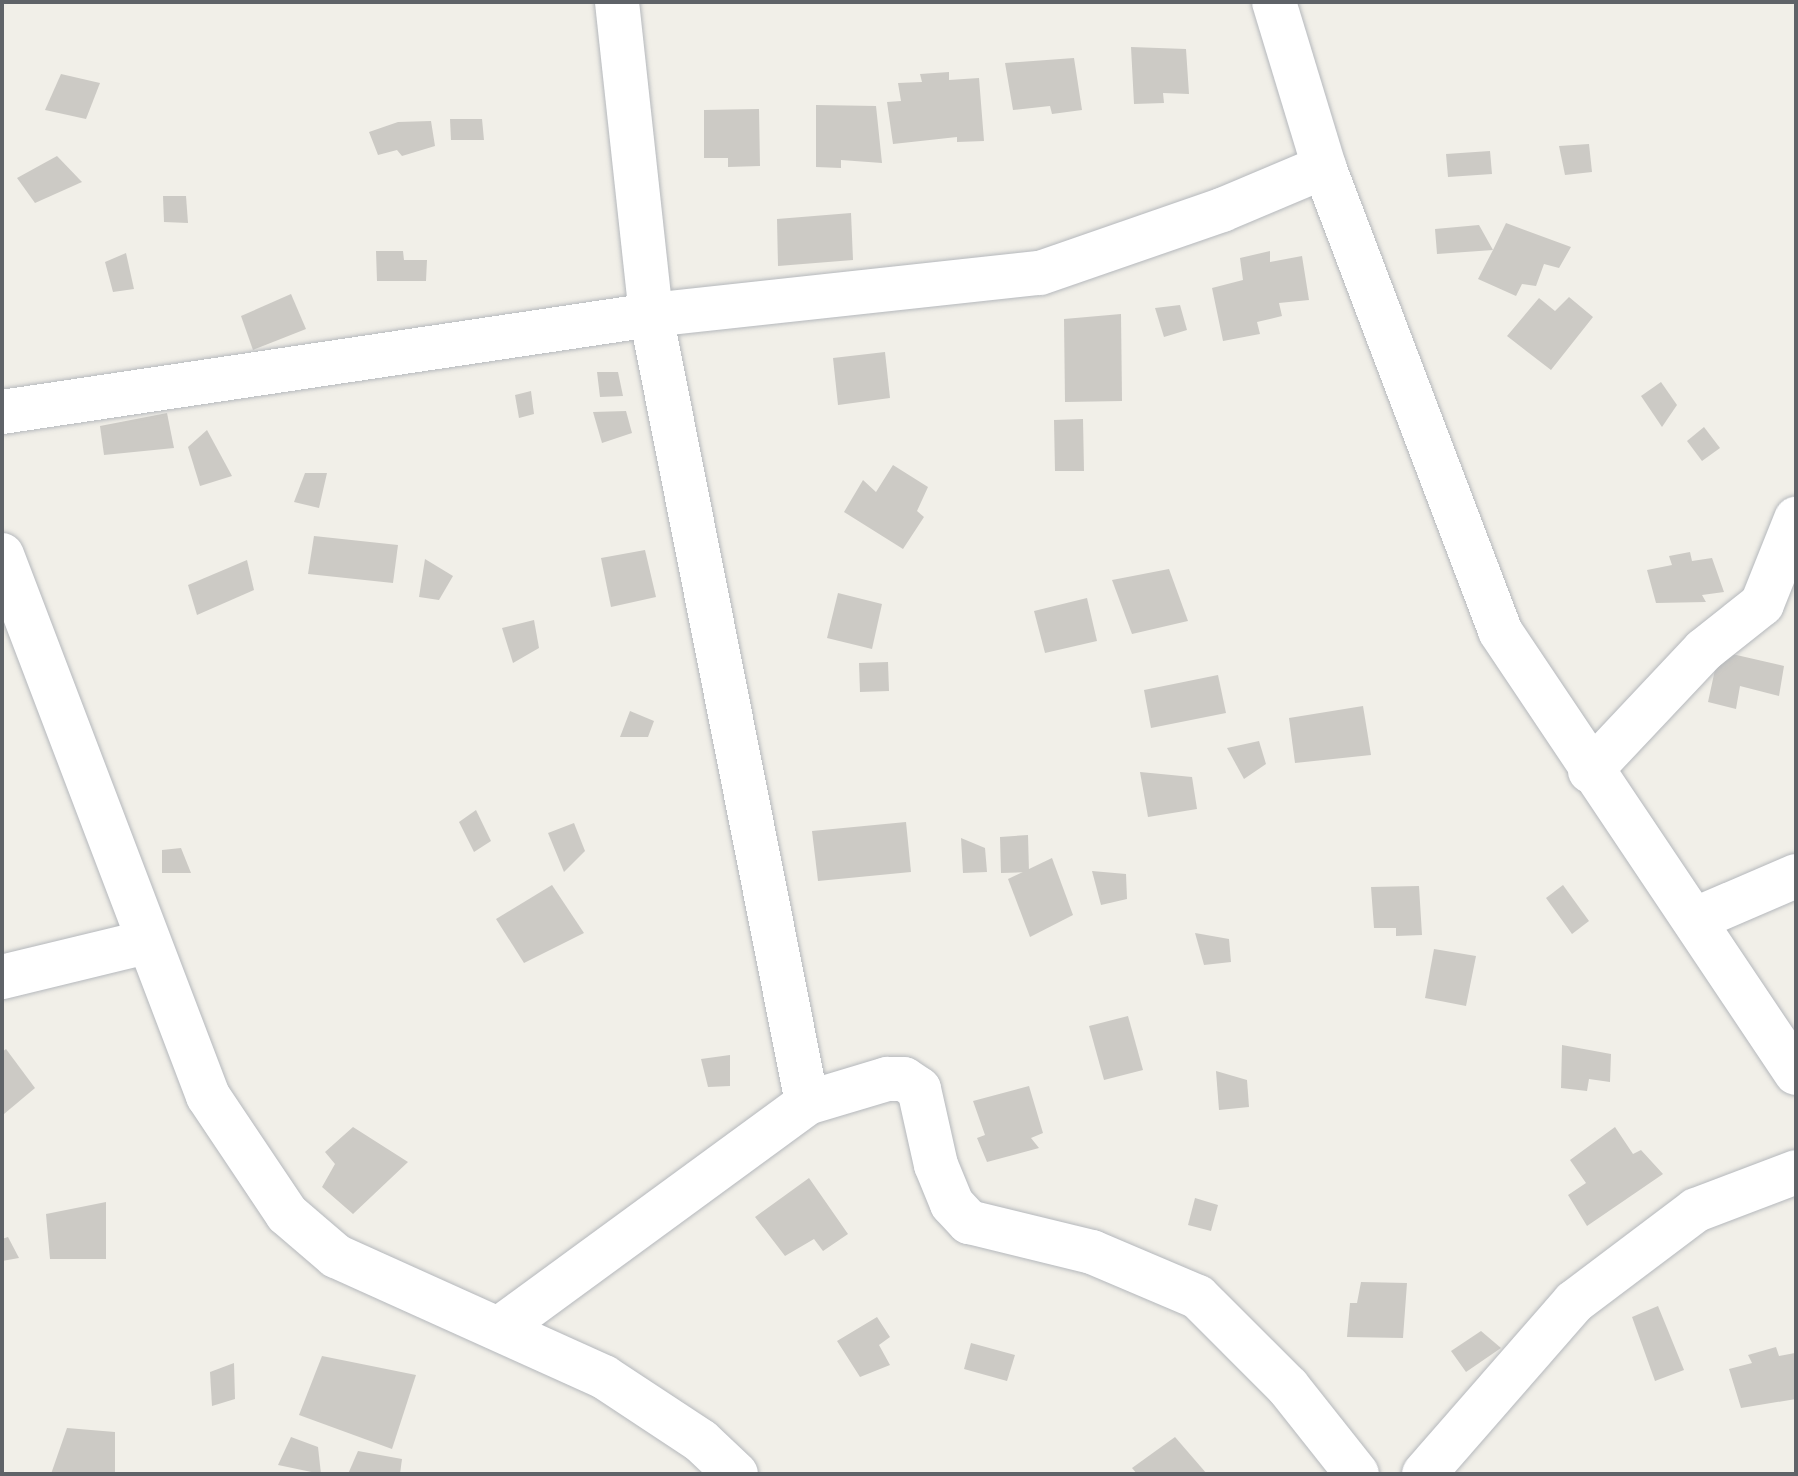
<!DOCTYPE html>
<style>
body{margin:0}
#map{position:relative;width:1798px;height:1476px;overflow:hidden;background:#f1efe8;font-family:"Roboto Condensed",sans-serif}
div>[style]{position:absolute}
.building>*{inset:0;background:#cccac5}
.roads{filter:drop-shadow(0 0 2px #b5b8bc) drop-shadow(0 0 2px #b5b8bc)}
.minor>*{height:44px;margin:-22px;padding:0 22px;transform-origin:22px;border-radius:22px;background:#fff}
span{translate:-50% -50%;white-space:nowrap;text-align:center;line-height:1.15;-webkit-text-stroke:8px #fff;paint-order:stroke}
.frame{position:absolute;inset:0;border:4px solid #5f6368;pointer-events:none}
</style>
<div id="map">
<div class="building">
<i style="clip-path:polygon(1131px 47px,1186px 49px,1189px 94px,1163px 93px,1164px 103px,1134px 104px)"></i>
<i style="clip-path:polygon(1074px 58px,1082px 110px,1052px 114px,1050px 106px,1013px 110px,1005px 63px)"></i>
<i style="clip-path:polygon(949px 72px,949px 80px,979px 78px,984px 141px,957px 142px,957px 137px,893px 144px,887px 102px,901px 101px,898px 83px,922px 82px,920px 74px)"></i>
<i style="clip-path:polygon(61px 74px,100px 83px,86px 119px,45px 110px)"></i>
<i style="clip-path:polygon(816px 105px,876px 106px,882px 163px,841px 160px,841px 168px,816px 167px)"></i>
<i style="clip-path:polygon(759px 109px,760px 166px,728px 167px,728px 158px,704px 158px,704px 110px)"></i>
<i style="clip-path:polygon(450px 119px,482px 119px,484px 140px,451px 140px)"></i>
<i style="clip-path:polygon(431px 121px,435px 146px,402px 156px,397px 150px,378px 155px,369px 132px,398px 122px)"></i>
<i style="clip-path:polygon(1589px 144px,1592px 172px,1565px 175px,1559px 146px)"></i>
<i style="clip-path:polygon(1490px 151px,1492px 174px,1448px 177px,1446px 154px)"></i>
<i style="clip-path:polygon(57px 156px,82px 182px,35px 203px,17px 178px)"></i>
<i style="clip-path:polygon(163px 196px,186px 196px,188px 223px,164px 222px)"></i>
<i style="clip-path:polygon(851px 213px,853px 260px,778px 266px,777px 219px)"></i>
<i style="clip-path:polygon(1506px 223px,1571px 247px,1559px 268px,1544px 264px,1536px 286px,1522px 284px,1516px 296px,1478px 279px,1493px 250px,1437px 254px,1435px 229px,1479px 225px,1493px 250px)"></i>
<i style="clip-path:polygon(376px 251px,403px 251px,404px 260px,427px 260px,426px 281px,377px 281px)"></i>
<i style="clip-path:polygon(1270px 251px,1270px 262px,1302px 256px,1309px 300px,1279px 303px,1282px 316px,1257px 322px,1260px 334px,1223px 341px,1212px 288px,1243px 280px,1240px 258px)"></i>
<i style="clip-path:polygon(126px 253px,134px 289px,113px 292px,105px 262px)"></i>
<i style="clip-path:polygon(291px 294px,306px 329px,253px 350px,241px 316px)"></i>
<i style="clip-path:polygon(1569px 297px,1593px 317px,1551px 370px,1507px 336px,1539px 298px,1555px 311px)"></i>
<i style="clip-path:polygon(1180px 305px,1187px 330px,1164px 337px,1155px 308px)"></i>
<i style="clip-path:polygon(1121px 314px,1122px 401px,1065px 402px,1064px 319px)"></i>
<i style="clip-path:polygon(885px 352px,890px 398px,838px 405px,833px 358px)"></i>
<i style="clip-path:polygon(597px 372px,618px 372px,623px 396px,600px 397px)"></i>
<i style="clip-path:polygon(1661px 382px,1677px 405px,1662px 427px,1641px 396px)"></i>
<i style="clip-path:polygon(531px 391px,534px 414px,519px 418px,515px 395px)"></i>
<i style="clip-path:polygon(626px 411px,632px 433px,602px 443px,593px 412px)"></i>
<i style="clip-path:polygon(167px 413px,174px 448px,104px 455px,100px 426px)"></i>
<i style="clip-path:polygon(1083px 419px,1084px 471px,1055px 471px,1054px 420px)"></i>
<i style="clip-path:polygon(1704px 427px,1720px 448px,1702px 461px,1687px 441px)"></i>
<i style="clip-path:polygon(207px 430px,232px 476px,200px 486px,188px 447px)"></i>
<i style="clip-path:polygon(893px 465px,928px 487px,917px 511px,924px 517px,903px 549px,844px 512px,863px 480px,876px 492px)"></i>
<i style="clip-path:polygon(305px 473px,327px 473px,319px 508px,294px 502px)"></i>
<i style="clip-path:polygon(314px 536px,398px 545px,393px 583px,308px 574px)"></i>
<i style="clip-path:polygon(645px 550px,656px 597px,611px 607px,601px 558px)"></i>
<i style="clip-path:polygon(1690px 552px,1692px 561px,1712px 558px,1724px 592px,1702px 595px,1706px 602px,1656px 603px,1647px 570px,1672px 565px,1669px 556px)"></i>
<i style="clip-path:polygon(425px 559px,453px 576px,439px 600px,419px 597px)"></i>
<i style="clip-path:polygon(247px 560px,254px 590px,197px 615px,188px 585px)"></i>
<i style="clip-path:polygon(1169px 569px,1188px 621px,1132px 634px,1112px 580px)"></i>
<i style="clip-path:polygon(838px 593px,882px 604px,872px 649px,827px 638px)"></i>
<i style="clip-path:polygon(1087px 598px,1097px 641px,1045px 653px,1034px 611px)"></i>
<i style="clip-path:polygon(534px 620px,539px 648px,513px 663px,502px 628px)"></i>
<i style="clip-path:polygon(1719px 651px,1784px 666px,1779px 696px,1740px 686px,1736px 709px,1708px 702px)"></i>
<i style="clip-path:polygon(888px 662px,889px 691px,860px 692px,859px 663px)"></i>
<i style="clip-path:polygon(1218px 675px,1226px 713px,1151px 728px,1144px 690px)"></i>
<i style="clip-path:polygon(1363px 706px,1371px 755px,1295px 763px,1289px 718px)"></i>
<i style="clip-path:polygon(630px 711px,654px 721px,648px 737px,620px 737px)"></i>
<i style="clip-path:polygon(1259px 741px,1266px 764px,1244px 779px,1227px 748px)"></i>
<i style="clip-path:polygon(1140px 772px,1192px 777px,1197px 809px,1148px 817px)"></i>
<i style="clip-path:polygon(476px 810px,491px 841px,474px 852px,459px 822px)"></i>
<i style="clip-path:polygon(906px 822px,911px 872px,818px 881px,812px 831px)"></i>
<i style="clip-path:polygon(574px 823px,585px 851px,564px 872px,548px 833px)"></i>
<i style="clip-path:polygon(1028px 835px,1029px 872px,1001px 873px,1000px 837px)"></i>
<i style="clip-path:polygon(961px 838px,985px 848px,987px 872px,963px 873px)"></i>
<i style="clip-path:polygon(181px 848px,191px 873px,162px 873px,162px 850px)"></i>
<i style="clip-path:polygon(1052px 858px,1073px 915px,1030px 937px,1008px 879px)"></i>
<i style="clip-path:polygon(1092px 871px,1126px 874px,1127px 899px,1101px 905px)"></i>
<i style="clip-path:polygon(552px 885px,584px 933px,524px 963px,496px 919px)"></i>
<i style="clip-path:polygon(1563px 885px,1589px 921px,1572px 934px,1546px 898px)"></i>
<i style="clip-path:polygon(1419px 886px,1422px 935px,1396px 936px,1396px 928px,1374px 928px,1371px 887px)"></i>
<i style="clip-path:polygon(1195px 933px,1229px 939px,1231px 962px,1204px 965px)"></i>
<i style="clip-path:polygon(1434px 949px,1476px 956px,1466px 1006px,1425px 998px)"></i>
<i style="clip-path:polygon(1128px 1016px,1143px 1070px,1104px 1080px,1089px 1026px)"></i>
<i style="clip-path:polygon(1562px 1045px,1611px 1054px,1610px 1082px,1589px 1079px,1587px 1091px,1561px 1088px)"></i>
<i style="clip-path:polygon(6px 1049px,35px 1088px,4px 1114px,2px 1052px)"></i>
<i style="clip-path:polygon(730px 1055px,730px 1086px,708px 1087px,701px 1059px)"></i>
<i style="clip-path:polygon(1216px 1071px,1247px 1080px,1249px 1107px,1219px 1110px)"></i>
<i style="clip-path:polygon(1029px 1086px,1043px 1133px,1031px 1138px,1039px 1148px,987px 1162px,977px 1138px,985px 1135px,973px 1101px)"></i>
<i style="clip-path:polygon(353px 1127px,408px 1162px,353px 1214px,322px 1187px,335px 1164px,325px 1152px)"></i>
<i style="clip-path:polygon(1615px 1127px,1633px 1154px,1641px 1150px,1663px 1174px,1587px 1226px,1568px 1195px,1586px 1183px,1570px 1160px)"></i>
<i style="clip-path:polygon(809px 1178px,848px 1234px,823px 1251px,814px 1239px,785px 1256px,755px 1217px)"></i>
<i style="clip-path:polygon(1195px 1198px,1218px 1205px,1211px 1231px,1188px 1225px)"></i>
<i style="clip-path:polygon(106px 1202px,106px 1259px,50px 1259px,46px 1214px)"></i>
<i style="clip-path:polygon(8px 1237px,19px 1258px,2px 1261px,2px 1239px)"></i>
<i style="clip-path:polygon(1361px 1282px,1407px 1283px,1403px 1338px,1347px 1337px,1350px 1303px,1357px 1303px)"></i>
<i style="clip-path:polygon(1658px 1306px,1684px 1370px,1655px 1381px,1632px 1317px)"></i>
<i style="clip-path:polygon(877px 1317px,890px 1337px,879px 1345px,890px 1365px,860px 1377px,837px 1341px)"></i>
<i style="clip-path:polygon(1481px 1331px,1501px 1348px,1466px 1372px,1451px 1351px)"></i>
<i style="clip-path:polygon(971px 1343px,1015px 1355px,1007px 1381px,964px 1369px)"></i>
<i style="clip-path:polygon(1776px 1347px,1779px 1356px,1795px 1353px,1796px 1399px,1741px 1408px,1729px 1369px,1752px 1363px,1748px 1355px)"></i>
<i style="clip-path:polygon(322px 1356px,416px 1375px,392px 1449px,299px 1415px)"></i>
<i style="clip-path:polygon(234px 1363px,235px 1399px,212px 1406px,210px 1372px)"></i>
<i style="clip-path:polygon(67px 1428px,115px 1432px,115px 1474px,51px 1474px)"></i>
<i style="clip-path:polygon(291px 1437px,318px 1447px,321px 1474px,278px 1465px)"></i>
<i style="clip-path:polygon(1175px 1437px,1207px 1474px,1137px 1474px,1132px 1468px)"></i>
<i style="clip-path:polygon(358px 1451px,402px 1459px,400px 1474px,348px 1474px)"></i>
</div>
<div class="roads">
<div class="minor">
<i style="left:617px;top:2px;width:315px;rotate:83.8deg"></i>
<i style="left:651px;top:315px;width:803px;rotate:78.8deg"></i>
<i style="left:1274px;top:2px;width:172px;rotate:73.1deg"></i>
<i style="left:1324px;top:167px;width:496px;rotate:69.2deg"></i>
<i style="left:1500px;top:631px;width:532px;rotate:56.19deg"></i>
<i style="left:2px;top:412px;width:656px;rotate:-8.5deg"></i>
<i style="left:651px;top:315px;width:391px;rotate:-6.2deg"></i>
<i style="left:1040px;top:273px;width:193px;rotate:-19.1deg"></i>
<i style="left:1222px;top:210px;width:111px;rotate:-22.9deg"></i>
<i style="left:2px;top:555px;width:579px;rotate:69.15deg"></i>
<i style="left:208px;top:1096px;width:142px;rotate:56.2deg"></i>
<i style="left:287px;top:1214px;width:65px;rotate:40.6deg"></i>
<i style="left:336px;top:1256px;width:294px;rotate:24.3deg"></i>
<i style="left:604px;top:1377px;width:116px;rotate:33.4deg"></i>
<i style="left:701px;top:1441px;width:48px;rotate:43.3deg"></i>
<i style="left:1590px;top:771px;width:166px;rotate:-46.7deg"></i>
<i style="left:1704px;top:650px;width:74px;rotate:-38.4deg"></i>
<i style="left:1762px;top:604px;width:92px;rotate:-68.2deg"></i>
<i style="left:1696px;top:919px;width:109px;rotate:-23.3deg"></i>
<i style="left:2px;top:977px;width:149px;rotate:-13.6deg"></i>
<i style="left:500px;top:1328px;width:381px;rotate:-36.2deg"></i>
<i style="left:807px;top:1103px;width:84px;rotate:-16.7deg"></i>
<i style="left:887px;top:1079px;width:17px"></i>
<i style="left:904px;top:1079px;width:18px;rotate:34deg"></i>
<i style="left:919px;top:1089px;width:78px;rotate:77.4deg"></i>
<i style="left:936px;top:1165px;width:42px;rotate:67.7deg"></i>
<i style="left:952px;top:1204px;width:25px;rotate:47deg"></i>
<i style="left:969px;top:1222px;width:127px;rotate:13.7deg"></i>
<i style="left:1092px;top:1252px;width:115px;rotate:23deg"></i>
<i style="left:1198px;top:1297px;width:127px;rotate:45deg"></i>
<i style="left:1288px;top:1387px;width:111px;rotate:51.6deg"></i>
<i style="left:1424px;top:1474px;width:228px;rotate:-48.9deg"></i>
<i style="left:1574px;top:1302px;width:153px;rotate:-37deg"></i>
<i style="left:1696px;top:1210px;width:107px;rotate:-20.8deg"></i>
</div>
</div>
<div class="frame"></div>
</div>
